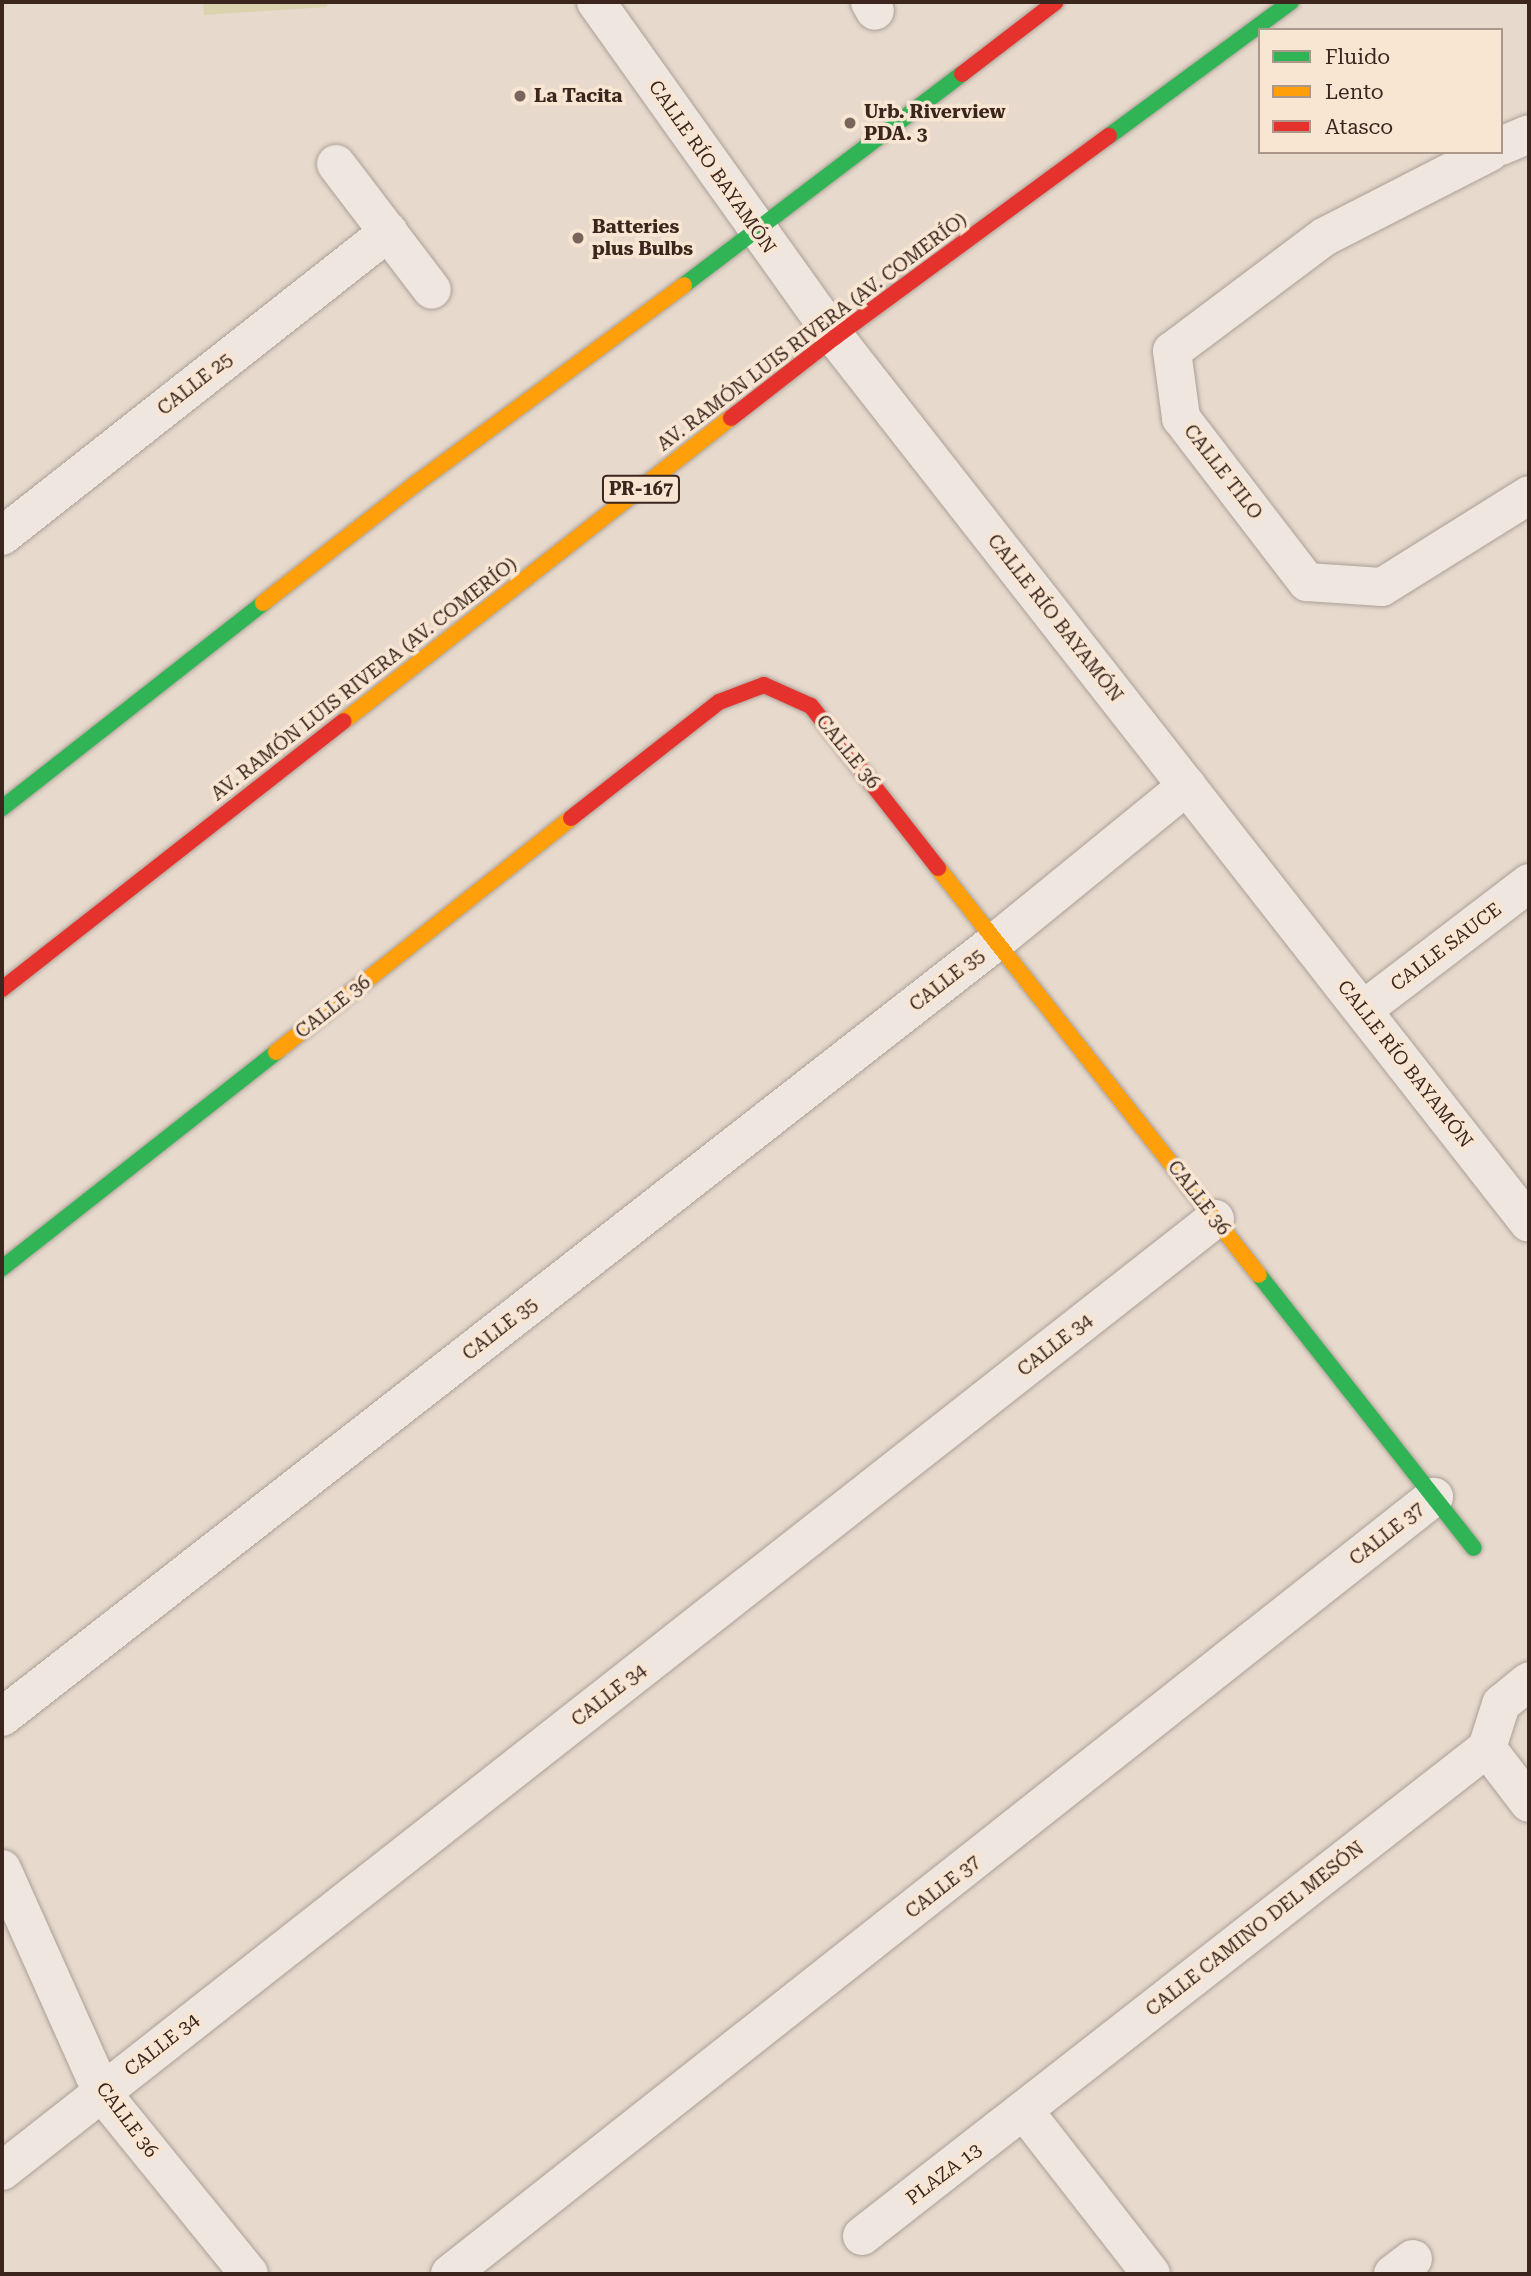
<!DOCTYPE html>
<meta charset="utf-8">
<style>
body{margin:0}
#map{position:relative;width:1531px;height:2276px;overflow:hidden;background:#e7dacd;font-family:"Roboto Serif",serif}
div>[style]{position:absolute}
.green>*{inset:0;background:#dbd2ae}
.roads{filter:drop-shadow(0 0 2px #ac9f96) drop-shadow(0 0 2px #ac9f96)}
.street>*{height:38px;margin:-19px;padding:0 19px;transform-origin:19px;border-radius:19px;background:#eee6df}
.fast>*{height:16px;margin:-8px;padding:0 8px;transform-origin:8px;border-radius:8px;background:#30b455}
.slow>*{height:16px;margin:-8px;padding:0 8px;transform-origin:8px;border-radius:8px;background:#ff9f0a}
.jam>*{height:16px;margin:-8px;padding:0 8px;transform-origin:8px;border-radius:8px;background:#e5322d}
.dots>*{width:19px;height:19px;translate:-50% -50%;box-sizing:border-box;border:4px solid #f8e5d2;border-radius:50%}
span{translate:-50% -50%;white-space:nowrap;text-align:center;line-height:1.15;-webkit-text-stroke:7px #f8e5d2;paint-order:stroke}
.shield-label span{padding:2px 5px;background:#f8e5d2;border:2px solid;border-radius:5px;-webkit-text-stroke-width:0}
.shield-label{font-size:18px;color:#3b251d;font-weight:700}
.poi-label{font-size:19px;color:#3b251d;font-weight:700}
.left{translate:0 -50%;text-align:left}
.street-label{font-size:19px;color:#3b251d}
.frame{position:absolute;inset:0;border:4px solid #3b251d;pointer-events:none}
.legend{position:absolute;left:1258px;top:28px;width:245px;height:126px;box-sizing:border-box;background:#f8e5d2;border:2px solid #ac988a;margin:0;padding:9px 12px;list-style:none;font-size:21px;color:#3b251d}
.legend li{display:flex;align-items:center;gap:14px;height:35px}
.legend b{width:35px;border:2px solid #ac988a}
</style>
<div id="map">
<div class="green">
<i style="clip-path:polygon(203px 2px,327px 2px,327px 7px,204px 15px)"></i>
</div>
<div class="roads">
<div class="street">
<i style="left:596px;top:2px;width:412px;rotate:54.5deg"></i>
<i style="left:835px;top:337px;width:1125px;rotate:51.93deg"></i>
<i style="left:870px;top:2px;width:10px;rotate:61deg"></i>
<i style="left:1501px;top:146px;width:30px;rotate:-23deg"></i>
<i style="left:1490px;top:152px;width:186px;rotate:152.9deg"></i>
<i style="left:1324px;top:237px;width:190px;rotate:143.1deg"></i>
<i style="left:1172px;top:351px;width:68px;rotate:82.3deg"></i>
<i style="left:1181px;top:418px;width:207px;rotate:52.5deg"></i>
<i style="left:1307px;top:582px;width:75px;rotate:3.8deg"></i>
<i style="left:1382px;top:587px;width:173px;rotate:-32deg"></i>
<i style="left:336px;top:164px;width:158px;rotate:52.7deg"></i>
<i style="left:2px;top:536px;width:492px;rotate:-38.2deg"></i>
<i style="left:1363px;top:1010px;width:209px;rotate:-37.4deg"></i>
<i style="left:2px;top:1717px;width:1263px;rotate:-37.96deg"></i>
<i style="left:998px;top:940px;width:244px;rotate:-39.2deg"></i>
<i style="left:1487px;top:1748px;width:46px;rotate:-72.3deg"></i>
<i style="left:1501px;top:1704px;width:36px;rotate:-39deg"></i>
<i style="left:1487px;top:1748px;width:69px;rotate:52.6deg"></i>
<i style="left:2px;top:1869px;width:245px;rotate:65.9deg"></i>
<i style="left:102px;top:2093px;width:233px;rotate:50.9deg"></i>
<i style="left:1025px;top:2112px;width:205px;rotate:52.1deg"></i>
<i style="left:2px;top:2171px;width:1542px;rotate:-38.13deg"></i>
<i style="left:862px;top:2236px;width:793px;rotate:-37.98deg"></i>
<i style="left:450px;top:2274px;width:1254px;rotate:-38.3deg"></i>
<i style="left:1393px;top:2274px;width:25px;rotate:-37deg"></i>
</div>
<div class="fast">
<i style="left:1109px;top:136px;width:226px;rotate:-36.4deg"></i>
<i style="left:684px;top:285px;width:349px;rotate:-37.2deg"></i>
<i style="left:2px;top:808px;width:332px;rotate:-38.1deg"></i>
<i style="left:2px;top:1268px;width:349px;rotate:-38.2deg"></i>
<i style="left:1259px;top:1275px;width:347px;rotate:51.8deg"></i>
</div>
<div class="slow">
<i style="left:263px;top:603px;width:192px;rotate:-38deg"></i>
<i style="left:414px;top:485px;width:336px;rotate:-36.5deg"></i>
<i style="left:344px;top:721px;width:492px;rotate:-38.1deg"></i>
<i style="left:938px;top:868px;width:518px;rotate:51.74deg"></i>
<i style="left:276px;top:1052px;width:377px;rotate:-38.4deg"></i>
</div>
<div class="jam">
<i style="left:962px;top:74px;width:118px;rotate:-37.5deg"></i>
<i style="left:731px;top:418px;width:132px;rotate:-37.9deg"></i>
<i style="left:835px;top:337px;width:340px;rotate:-36.3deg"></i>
<i style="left:571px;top:818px;width:188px;rotate:-38.1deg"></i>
<i style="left:719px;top:702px;width:48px;rotate:-20.7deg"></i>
<i style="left:764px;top:685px;width:51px;rotate:24.1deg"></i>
<i style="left:811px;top:706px;width:206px;rotate:51.9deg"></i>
<i style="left:2px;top:989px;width:434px;rotate:-38.1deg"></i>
</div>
</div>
<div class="dots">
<i style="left:520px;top:96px;background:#77645b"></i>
<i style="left:850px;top:123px;background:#77645b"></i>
<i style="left:578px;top:238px;background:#77645b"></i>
</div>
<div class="shield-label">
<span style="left:641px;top:489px">PR-167</span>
</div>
<div class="poi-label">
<span class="left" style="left:534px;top:96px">La Tacita</span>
<span class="left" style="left:864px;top:123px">Urb. Riverview<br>PDA. 3</span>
<span class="left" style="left:592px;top:238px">Batteries<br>plus Bulbs</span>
</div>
<div class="street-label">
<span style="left:712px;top:167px;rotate:55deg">CALLE RÍO BAYAMÓN</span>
<span style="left:812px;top:332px;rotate:-37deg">AV. RAMÓN LUIS RIVERA (AV. COMERÍO)</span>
<span style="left:195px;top:384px;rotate:-38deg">CALLE 25</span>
<span style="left:1223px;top:472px;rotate:52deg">CALLE TILO</span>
<span style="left:1055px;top:618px;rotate:52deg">CALLE RÍO BAYAMÓN</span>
<span style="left:364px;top:679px;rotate:-38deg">AV. RAMÓN LUIS RIVERA (AV. COMERÍO)</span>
<span style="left:848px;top:752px;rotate:51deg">CALLE 36</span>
<span style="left:1446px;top:947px;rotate:-37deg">CALLE SAUCE</span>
<span style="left:947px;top:980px;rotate:-38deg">CALLE 35</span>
<span style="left:333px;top:1007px;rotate:-38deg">CALLE 36</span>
<span style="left:1405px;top:1064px;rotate:52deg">CALLE RÍO BAYAMÓN</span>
<span style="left:1199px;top:1198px;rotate:52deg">CALLE 36</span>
<span style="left:500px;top:1329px;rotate:-38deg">CALLE 35</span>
<span style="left:1055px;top:1345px;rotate:-38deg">CALLE 34</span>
<span style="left:1387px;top:1534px;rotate:-38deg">CALLE 37</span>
<span style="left:609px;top:1695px;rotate:-38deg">CALLE 34</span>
<span style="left:943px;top:1887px;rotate:-38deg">CALLE 37</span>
<span style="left:1255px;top:1929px;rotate:-38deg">CALLE CAMINO DEL MESÓN</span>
<span style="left:162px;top:2045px;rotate:-38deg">CALLE 34</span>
<span style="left:127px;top:2120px;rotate:53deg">CALLE 36</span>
<span style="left:944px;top:2174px;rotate:-37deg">PLAZA 13</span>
</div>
<div class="frame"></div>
<ul class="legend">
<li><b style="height:9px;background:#30b455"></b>Fluido</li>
<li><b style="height:9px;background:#ff9f0a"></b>Lento</li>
<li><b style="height:9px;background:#e5322d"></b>Atasco</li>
</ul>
</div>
